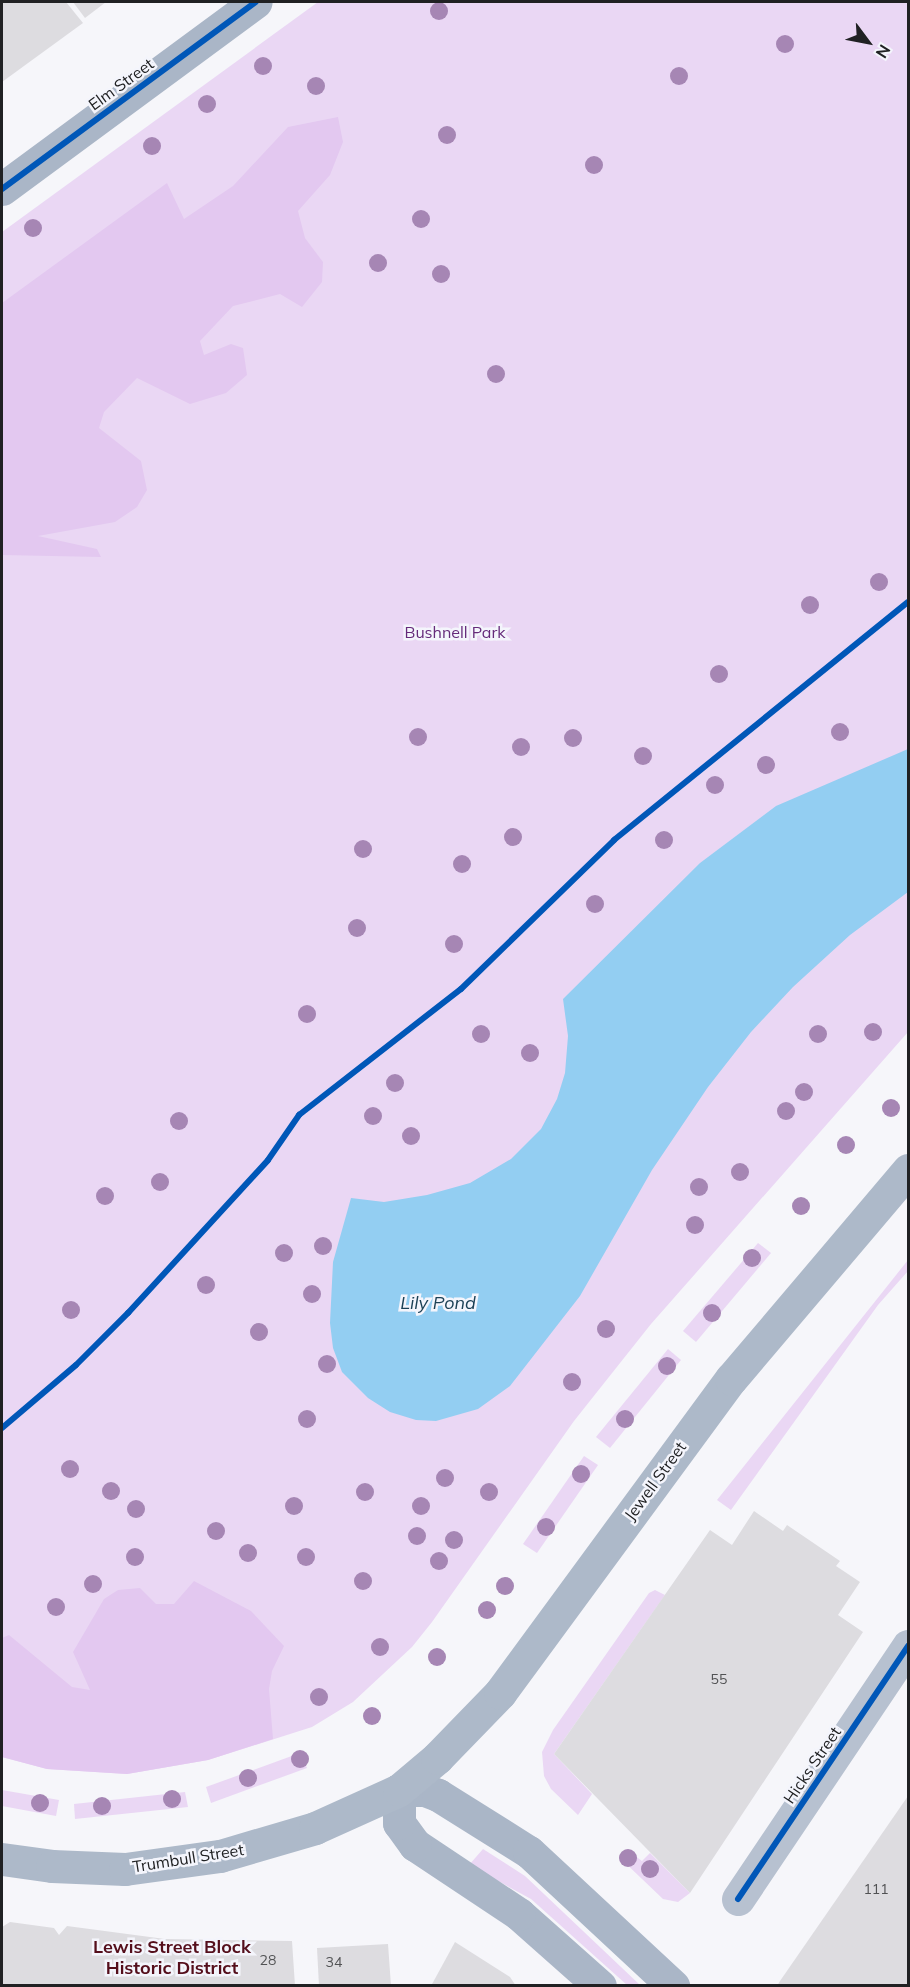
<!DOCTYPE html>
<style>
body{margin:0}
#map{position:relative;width:910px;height:1987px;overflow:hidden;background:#f6f6fa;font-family:Mulish,sans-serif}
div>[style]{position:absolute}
.green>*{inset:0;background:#ead7f4}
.forest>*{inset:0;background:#e3c8f0}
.water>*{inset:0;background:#93cef2}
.building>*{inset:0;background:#dddce0}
.street>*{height:33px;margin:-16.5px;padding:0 16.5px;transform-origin:16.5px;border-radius:16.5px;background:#b7c1d0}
.secondary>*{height:33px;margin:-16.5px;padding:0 16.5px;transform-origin:16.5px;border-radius:16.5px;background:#aab6c7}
.primary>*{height:33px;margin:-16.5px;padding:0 16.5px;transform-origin:16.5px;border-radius:16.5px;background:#adb9c9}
.cycleway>*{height:6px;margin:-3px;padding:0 3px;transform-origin:3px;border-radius:3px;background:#0057b8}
.trees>*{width:18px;height:18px;margin:-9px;border-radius:50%;background:#a686b4}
span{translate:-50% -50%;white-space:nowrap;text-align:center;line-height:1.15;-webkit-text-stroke:5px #f4f5fc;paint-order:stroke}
.number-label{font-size:14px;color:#515254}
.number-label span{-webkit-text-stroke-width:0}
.street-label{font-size:16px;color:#202123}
.park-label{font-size:16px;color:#652a7a}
.water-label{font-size:18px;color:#1c4156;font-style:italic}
.neighbourhood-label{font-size:18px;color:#540e1b;font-weight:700}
.frame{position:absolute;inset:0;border:3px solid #202123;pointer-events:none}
.north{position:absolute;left:838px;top:12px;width:60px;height:60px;-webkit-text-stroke:4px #f4f5fc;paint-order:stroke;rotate:122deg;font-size:16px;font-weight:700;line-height:24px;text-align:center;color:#202123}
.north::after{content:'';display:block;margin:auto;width:21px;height:27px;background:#202123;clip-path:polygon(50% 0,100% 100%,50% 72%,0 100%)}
</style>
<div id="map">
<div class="green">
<i style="clip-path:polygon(318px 2px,908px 2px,908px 1032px,651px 1324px,574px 1421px,432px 1622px,412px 1647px,353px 1702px,312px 1727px,208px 1760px,127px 1774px,47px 1769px,2px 1757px,2px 232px)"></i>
<i style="clip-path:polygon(758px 1243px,771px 1253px,696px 1342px,683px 1331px)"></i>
<i style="clip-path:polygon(908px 1260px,908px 1271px,878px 1305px,731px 1510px,717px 1500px)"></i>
<i style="clip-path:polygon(668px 1349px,681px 1360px,610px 1448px,596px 1437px)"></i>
<i style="clip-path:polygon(584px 1456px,598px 1465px,537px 1553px,523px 1544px)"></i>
<i style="clip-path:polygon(655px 1590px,665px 1595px,554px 1754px,592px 1794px,578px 1815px,551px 1789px,544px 1776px,542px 1752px,553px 1730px,649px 1593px)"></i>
<i style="clip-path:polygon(300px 1753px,307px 1768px,211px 1803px,206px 1787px)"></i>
<i style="clip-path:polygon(2px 1790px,59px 1800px,56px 1816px,2px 1806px)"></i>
<i style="clip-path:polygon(185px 1792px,188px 1807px,75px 1819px,74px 1804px)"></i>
<i style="clip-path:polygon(483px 1849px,525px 1876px,640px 1985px,627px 1985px,531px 1899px,469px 1865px)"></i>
<i style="clip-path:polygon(626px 1849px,642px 1861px,650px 1853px,690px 1893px,678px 1902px,663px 1899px,619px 1857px)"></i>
</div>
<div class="forest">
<i style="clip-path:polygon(338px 117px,343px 142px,330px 175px,298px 211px,305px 238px,323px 262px,322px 282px,302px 307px,280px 294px,233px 306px,200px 341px,204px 355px,231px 344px,243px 348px,247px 375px,226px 393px,190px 404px,137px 378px,104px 412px,99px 428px,141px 461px,147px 490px,137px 507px,115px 522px,38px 536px,97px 549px,101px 557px,2px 555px,2px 303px,167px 183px,184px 219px,233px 186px,288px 127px)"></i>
<i style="clip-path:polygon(194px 1581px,251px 1611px,284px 1646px,272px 1671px,269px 1689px,273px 1739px,208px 1760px,127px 1774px,47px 1769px,2px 1757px,2px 1638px,9px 1635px,72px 1687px,90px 1690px,73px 1652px,104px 1599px,118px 1590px,140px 1588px,156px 1604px,174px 1604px)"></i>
</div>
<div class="water">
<i style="clip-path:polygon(908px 749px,908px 892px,850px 935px,793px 987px,751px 1032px,708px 1087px,652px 1170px,580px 1296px,510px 1386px,478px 1409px,436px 1421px,416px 1420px,390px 1412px,368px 1398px,342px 1372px,333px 1348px,330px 1323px,333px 1262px,351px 1198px,384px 1202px,427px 1195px,470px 1183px,511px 1159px,541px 1129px,557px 1099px,565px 1073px,568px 1036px,563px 999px,700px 863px,776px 806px)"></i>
</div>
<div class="building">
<i style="clip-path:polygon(2px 2px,66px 2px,83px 23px,2px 82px)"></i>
<i style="clip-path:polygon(73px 2px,106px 2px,85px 18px)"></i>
<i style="clip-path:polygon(754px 1511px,783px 1531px,787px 1525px,840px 1561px,836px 1566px,860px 1582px,838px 1615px,863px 1632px,690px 1893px,554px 1754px,710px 1530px,732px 1545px)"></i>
<i style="clip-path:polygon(908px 1796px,908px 1986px,777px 1986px,780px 1981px)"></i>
<i style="clip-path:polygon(10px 1922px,54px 1928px,59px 1935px,67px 1926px,165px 1939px,292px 1941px,295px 1986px,2px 1986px,2px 1927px)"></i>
<i style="clip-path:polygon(455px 1942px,510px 1977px,516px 1986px,431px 1986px)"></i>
<i style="clip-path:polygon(388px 1944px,391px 1986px,319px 1986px,317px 1948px)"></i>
</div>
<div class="street">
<i style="left:738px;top:1899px;width:305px;rotate:-56.1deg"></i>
</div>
<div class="secondary">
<i style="left:2px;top:189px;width:315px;rotate:-36.4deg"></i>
<i style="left:600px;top:1986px;width:108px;rotate:-138.4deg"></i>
<i style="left:519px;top:1914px;width:125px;rotate:-146.4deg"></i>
<i style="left:415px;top:1845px;width:27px;rotate:-126deg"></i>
<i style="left:399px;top:1823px;width:33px;rotate:-90deg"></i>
<i style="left:399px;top:1790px;width:26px"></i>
<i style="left:425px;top:1790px;width:14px;rotate:21deg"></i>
<i style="left:438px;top:1795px;width:107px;rotate:32.1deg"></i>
<i style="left:529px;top:1852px;width:197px;rotate:42.9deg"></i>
</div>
<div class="primary">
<i style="left:2px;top:1859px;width:50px;rotate:8deg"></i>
<i style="left:52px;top:1866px;width:73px;rotate:2.4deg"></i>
<i style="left:125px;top:1869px;width:96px;rotate:-7.8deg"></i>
<i style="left:220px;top:1856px;width:99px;rotate:-16.4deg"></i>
<i style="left:315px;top:1828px;width:92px;rotate:-24.3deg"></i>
<i style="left:399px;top:1790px;width:50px;rotate:-40.1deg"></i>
<i style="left:437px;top:1758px;width:91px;rotate:-45.9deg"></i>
<i style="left:500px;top:1693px;width:390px;rotate:-53.7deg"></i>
<i style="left:731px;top:1379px;width:274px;rotate:-49.7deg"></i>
</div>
<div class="cycleway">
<i style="left:2px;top:189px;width:315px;rotate:-36.4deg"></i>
<i style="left:2px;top:1428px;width:97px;rotate:-40.4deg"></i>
<i style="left:76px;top:1365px;width:74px;rotate:-45deg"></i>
<i style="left:128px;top:1313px;width:207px;rotate:-47.5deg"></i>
<i style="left:268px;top:1160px;width:55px;rotate:-55.4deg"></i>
<i style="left:299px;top:1115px;width:205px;rotate:-37.9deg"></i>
<i style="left:461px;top:989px;width:214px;rotate:-44.2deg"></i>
<i style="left:614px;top:840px;width:378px;rotate:-39deg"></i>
<i style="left:738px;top:1899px;width:305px;rotate:-56.1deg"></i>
</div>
<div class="trees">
<i style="left:439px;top:11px"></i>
<i style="left:785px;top:44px"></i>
<i style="left:263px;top:66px"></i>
<i style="left:679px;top:76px"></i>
<i style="left:316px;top:86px"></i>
<i style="left:207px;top:104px"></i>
<i style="left:447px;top:135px"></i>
<i style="left:152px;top:146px"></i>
<i style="left:594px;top:165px"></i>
<i style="left:421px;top:219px"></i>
<i style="left:33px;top:228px"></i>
<i style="left:378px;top:263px"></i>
<i style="left:441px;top:274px"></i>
<i style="left:496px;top:374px"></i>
<i style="left:879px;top:582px"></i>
<i style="left:810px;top:605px"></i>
<i style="left:719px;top:674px"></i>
<i style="left:840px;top:732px"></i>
<i style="left:418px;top:737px"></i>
<i style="left:573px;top:738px"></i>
<i style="left:521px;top:747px"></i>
<i style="left:643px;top:756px"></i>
<i style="left:766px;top:765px"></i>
<i style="left:715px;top:785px"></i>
<i style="left:513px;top:837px"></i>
<i style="left:664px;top:840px"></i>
<i style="left:363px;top:849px"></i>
<i style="left:462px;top:864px"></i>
<i style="left:595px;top:904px"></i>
<i style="left:357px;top:928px"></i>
<i style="left:454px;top:944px"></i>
<i style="left:307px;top:1014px"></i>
<i style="left:873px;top:1032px"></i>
<i style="left:481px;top:1034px"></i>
<i style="left:818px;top:1034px"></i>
<i style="left:530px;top:1053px"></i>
<i style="left:395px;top:1083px"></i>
<i style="left:804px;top:1092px"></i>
<i style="left:891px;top:1108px"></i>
<i style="left:786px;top:1111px"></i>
<i style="left:373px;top:1116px"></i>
<i style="left:179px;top:1121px"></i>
<i style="left:411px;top:1136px"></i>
<i style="left:846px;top:1145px"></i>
<i style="left:740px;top:1172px"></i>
<i style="left:160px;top:1182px"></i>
<i style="left:699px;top:1187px"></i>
<i style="left:105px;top:1196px"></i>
<i style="left:801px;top:1206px"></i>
<i style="left:695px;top:1225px"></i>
<i style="left:323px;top:1246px"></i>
<i style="left:284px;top:1253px"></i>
<i style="left:752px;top:1258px"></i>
<i style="left:206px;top:1285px"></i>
<i style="left:312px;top:1294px"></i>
<i style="left:71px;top:1310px"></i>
<i style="left:712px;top:1313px"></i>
<i style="left:606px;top:1329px"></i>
<i style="left:259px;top:1332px"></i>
<i style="left:327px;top:1364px"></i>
<i style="left:667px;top:1366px"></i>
<i style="left:572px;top:1382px"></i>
<i style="left:307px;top:1419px"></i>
<i style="left:625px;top:1419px"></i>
<i style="left:70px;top:1469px"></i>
<i style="left:581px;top:1474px"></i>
<i style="left:445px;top:1478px"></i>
<i style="left:111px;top:1491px"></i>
<i style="left:365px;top:1492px"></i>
<i style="left:489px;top:1492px"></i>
<i style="left:294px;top:1506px"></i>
<i style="left:421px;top:1506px"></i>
<i style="left:136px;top:1509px"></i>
<i style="left:546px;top:1527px"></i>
<i style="left:216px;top:1531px"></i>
<i style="left:417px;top:1536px"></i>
<i style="left:454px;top:1540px"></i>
<i style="left:248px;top:1553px"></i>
<i style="left:135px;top:1557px"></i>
<i style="left:306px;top:1557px"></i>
<i style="left:439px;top:1561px"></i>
<i style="left:363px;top:1581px"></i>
<i style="left:93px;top:1584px"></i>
<i style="left:505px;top:1586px"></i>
<i style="left:56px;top:1607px"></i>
<i style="left:487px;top:1610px"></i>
<i style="left:380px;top:1647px"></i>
<i style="left:437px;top:1657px"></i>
<i style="left:319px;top:1697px"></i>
<i style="left:372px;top:1716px"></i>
<i style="left:300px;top:1759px"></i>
<i style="left:248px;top:1778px"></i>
<i style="left:172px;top:1799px"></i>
<i style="left:40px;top:1803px"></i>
<i style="left:102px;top:1806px"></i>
<i style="left:628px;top:1858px"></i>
<i style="left:650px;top:1869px"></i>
</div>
<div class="number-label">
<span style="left:719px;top:1679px">55</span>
<span style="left:876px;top:1889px">111</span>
<span style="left:268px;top:1960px">28</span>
<span style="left:334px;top:1962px">34</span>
</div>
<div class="street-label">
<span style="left:121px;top:84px;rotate:-36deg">Elm Street</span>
<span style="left:655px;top:1481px;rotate:-54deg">Jewell Street</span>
<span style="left:812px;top:1765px;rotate:-56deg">Hicks Street</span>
<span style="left:188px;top:1858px;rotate:-9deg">Trumbull Street</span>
</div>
<div class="park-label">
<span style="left:455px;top:632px">Bushnell Park</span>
</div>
<div class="water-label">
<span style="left:438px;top:1303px">Lily Pond</span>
</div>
<div class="neighbourhood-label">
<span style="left:172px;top:1958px">Lewis Street Block<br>Historic District</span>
</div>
<div class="frame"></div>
<div class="north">N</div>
</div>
